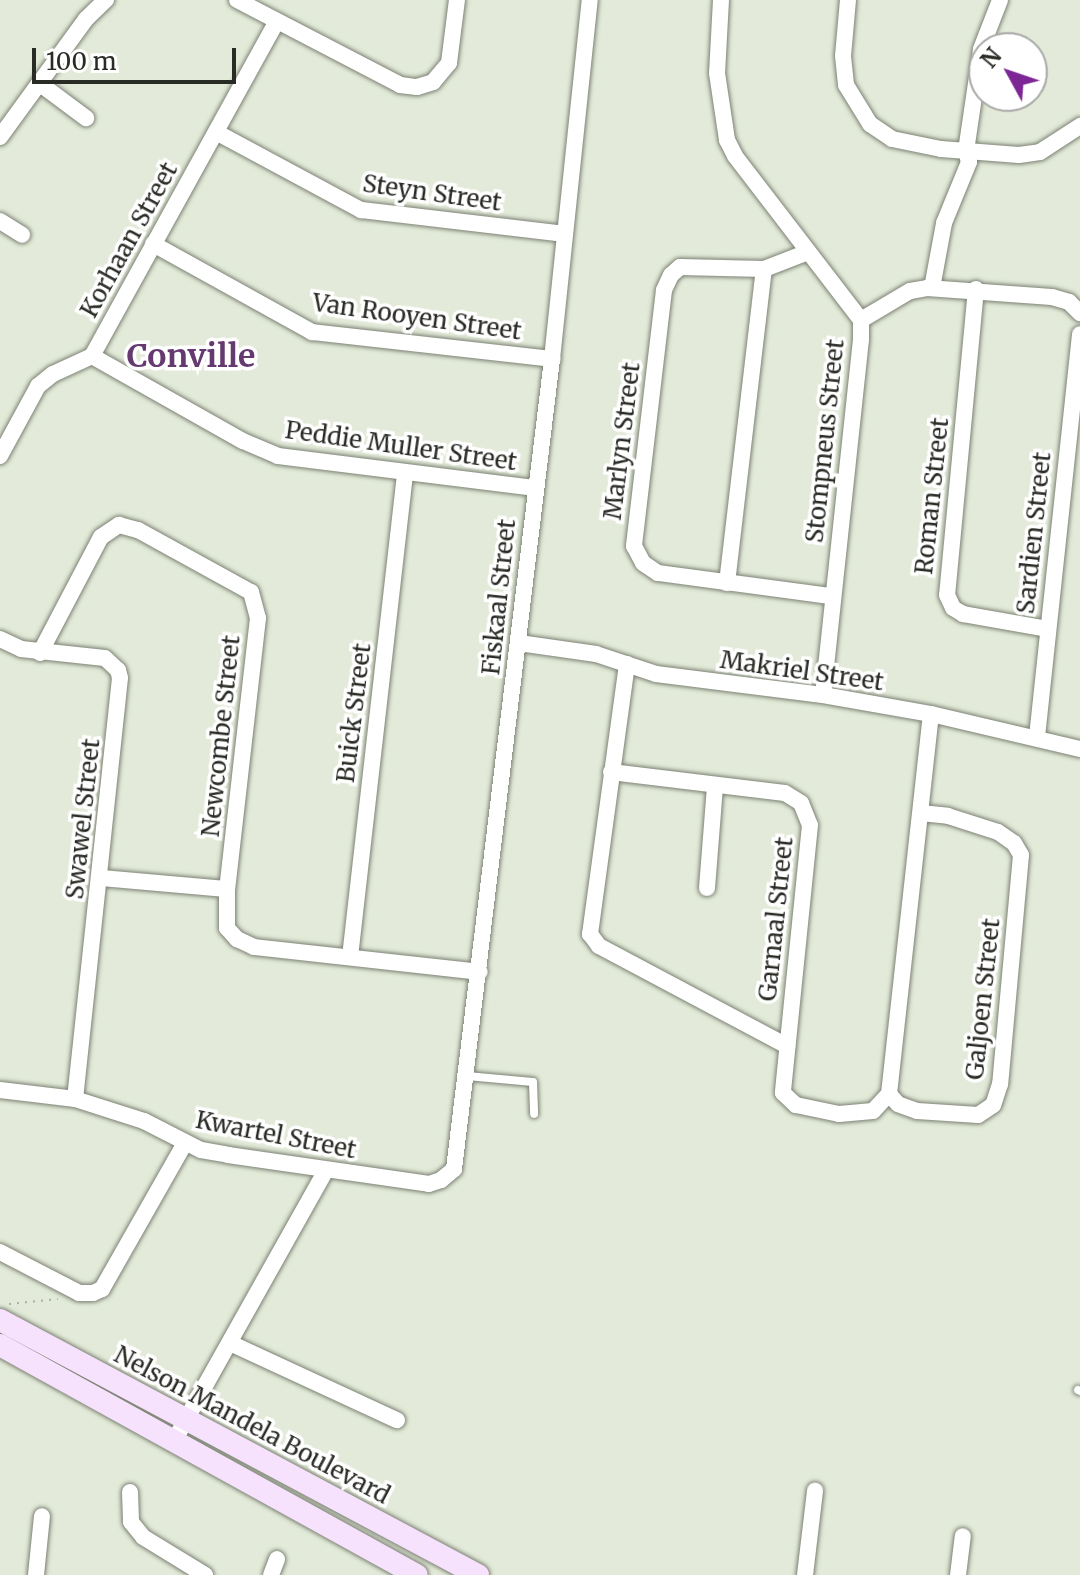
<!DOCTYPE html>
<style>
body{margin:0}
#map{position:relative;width:1080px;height:1575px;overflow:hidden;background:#e3ead9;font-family:Merriweather,serif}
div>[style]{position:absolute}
.path>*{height:2px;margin-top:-1px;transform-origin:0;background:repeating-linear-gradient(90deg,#aab0a2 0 2px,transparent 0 8px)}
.roads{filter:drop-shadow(0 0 2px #7c8274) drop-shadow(0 0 2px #7c8274)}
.lane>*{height:8px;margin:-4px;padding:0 4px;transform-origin:4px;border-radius:4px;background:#fff}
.street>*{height:16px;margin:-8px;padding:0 8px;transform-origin:8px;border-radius:8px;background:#fff}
.secondary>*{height:22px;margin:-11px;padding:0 11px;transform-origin:11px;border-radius:11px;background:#f7e2fe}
span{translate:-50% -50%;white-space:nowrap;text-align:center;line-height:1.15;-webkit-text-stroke:7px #fff;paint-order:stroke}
.street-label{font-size:24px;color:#292b25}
.district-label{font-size:32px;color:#653a71;font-weight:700}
.north{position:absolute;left:968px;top:32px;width:80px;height:80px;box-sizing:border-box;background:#fff;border:2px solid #a9aaa8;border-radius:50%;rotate:310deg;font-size:22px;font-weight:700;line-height:32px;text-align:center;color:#292b25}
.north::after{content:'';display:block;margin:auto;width:28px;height:36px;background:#7d2695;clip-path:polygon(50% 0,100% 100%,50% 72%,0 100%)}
.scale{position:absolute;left:32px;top:48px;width:204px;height:36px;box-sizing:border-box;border:4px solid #292b25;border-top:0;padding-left:10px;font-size:24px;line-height:28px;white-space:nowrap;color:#292b25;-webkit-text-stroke:6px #fff;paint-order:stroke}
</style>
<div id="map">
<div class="path">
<i style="left:9px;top:1304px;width:49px;rotate:-5.8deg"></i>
</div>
<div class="roads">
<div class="lane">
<i style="left:467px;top:1076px;width:66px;rotate:5.2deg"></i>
<i style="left:533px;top:1082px;width:32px;rotate:88deg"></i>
<i style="left:1078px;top:1390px;width:2px;rotate:27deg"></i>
</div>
<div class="street">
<i style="left:237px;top:0;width:184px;rotate:27.5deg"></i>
<i style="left:400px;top:85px;width:17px;rotate:7deg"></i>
<i style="left:417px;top:87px;width:17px;rotate:-17deg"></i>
<i style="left:433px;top:82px;width:25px;rotate:-50deg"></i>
<i style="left:449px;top:63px;width:64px;rotate:-82.8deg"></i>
<i style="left:721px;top:0;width:73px;rotate:93.1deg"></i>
<i style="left:717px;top:73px;width:68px;rotate:81.5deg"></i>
<i style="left:727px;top:140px;width:18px;rotate:63deg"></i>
<i style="left:735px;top:156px;width:207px;rotate:52.5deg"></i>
<i style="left:848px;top:0;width:56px;rotate:95.1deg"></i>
<i style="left:843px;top:56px;width:29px;rotate:84deg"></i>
<i style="left:846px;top:85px;width:46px;rotate:58.4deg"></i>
<i style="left:870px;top:124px;width:27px;rotate:34deg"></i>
<i style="left:892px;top:139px;width:50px;rotate:11.5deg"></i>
<i style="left:941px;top:149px;width:78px;rotate:4.4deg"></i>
<i style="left:1019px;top:155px;width:21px;rotate:-8deg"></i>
<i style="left:1040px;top:152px;width:48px;rotate:-33deg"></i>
<i style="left:39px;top:83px;width:59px;rotate:36.7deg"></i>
<i style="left:216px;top:132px;width:165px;rotate:28.3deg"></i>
<i style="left:361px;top:210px;width:204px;rotate:6.7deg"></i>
<i style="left:0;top:137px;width:146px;rotate:-53.9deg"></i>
<i style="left:86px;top:19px;width:28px;rotate:-44deg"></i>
<i style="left:0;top:221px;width:26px;rotate:32deg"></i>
<i style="left:153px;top:244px;width:182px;rotate:29deg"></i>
<i style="left:312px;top:332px;width:242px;rotate:6.4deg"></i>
<i style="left:808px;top:252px;width:47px;rotate:158.9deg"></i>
<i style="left:764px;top:269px;width:84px;rotate:-178.6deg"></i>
<i style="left:680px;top:267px;width:12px;rotate:138deg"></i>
<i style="left:671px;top:275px;width:17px;rotate:115deg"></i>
<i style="left:664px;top:290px;width:258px;rotate:96.7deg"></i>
<i style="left:634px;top:546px;width:19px;rotate:62deg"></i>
<i style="left:643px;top:563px;width:18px;rotate:34deg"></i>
<i style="left:658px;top:573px;width:175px;rotate:7.6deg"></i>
<i style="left:932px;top:288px;width:66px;rotate:-79.5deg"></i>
<i style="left:944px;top:223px;width:66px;rotate:-67.7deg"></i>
<i style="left:969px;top:162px;width:11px;rotate:-105deg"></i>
<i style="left:966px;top:151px;width:103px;rotate:-81.6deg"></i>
<i style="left:981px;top:49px;width:53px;rotate:-68.8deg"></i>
<i style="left:976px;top:289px;width:307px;rotate:95.4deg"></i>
<i style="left:947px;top:595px;width:14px;rotate:65deg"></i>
<i style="left:953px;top:608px;width:12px;rotate:31deg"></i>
<i style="left:963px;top:614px;width:86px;rotate:10deg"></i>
<i style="left:92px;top:356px;width:173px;rotate:29.4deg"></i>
<i style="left:243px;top:441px;width:38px;rotate:23deg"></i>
<i style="left:278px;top:456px;width:260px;rotate:7.1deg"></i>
<i style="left:0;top:456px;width:80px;rotate:-61.5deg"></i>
<i style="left:38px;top:386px;width:19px;rotate:-39deg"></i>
<i style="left:53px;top:374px;width:43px;rotate:-24.8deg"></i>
<i style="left:92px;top:356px;width:380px;rotate:-61.1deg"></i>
<i style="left:727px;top:583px;width:316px;rotate:-83.3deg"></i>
<i style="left:0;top:639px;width:23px;rotate:25deg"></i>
<i style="left:21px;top:649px;width:84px;rotate:6.1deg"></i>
<i style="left:105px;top:658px;width:18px;rotate:43deg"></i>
<i style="left:118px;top:670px;width:8px;rotate:76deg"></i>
<i style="left:120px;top:678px;width:423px;rotate:96.1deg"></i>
<i style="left:519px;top:643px;width:78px;rotate:8.1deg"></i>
<i style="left:596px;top:654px;width:63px;rotate:18.4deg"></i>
<i style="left:656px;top:674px;width:168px;rotate:7.2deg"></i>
<i style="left:823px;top:695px;width:110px;rotate:10deg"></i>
<i style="left:931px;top:714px;width:153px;rotate:13.2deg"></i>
<i style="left:40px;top:653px;width:131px;rotate:-62.3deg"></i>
<i style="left:101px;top:537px;width:22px;rotate:-34deg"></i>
<i style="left:119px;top:525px;width:20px;rotate:15deg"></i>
<i style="left:138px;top:530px;width:129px;rotate:28.8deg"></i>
<i style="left:251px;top:592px;width:27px;rotate:75deg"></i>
<i style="left:258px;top:618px;width:273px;rotate:96.5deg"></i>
<i style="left:227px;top:889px;width:39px;rotate:90deg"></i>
<i style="left:227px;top:928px;width:15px;rotate:48deg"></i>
<i style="left:237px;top:939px;width:19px;rotate:25deg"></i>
<i style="left:254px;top:947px;width:227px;rotate:6.3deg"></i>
<i style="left:627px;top:664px;width:273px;rotate:97.8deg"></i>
<i style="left:590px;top:934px;width:15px;rotate:53deg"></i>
<i style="left:599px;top:946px;width:213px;rotate:28deg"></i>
<i style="left:823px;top:695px;width:357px;rotate:-83.9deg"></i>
<i style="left:861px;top:340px;width:20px;rotate:-90deg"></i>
<i style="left:861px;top:320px;width:57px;rotate:-30.6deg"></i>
<i style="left:910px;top:291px;width:17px;rotate:-10deg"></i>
<i style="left:927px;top:288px;width:125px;rotate:4.1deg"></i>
<i style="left:1052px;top:297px;width:18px;rotate:16deg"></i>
<i style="left:1069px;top:302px;width:16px;rotate:45deg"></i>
<i style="left:1037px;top:737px;width:405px;rotate:-83.9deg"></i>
<i style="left:611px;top:772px;width:175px;rotate:6.9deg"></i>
<i style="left:785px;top:793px;width:19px;rotate:32deg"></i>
<i style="left:801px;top:803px;width:24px;rotate:68deg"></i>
<i style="left:810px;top:825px;width:269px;rotate:95.8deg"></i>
<i style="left:783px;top:1093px;width:18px;rotate:43deg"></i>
<i style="left:796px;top:1105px;width:44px;rotate:11.8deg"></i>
<i style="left:839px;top:1114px;width:34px;rotate:-5deg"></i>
<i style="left:873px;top:1111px;width:23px;rotate:-47deg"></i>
<i style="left:921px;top:813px;width:27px;rotate:6deg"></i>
<i style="left:948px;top:816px;width:52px;rotate:17.7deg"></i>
<i style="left:998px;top:832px;width:19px;rotate:35deg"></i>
<i style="left:1014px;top:843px;width:14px;rotate:60deg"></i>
<i style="left:1021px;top:855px;width:230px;rotate:95.2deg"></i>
<i style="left:1000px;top:1084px;width:22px;rotate:108deg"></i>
<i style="left:993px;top:1105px;width:18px;rotate:146deg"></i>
<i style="left:978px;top:1115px;width:61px;rotate:-176.2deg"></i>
<i style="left:917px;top:1111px;width:20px;rotate:-160deg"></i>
<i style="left:898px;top:1104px;width:13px;rotate:-132deg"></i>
<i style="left:889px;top:1094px;width:382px;rotate:-83.7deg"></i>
<i style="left:101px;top:878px;width:126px;rotate:5deg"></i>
<i style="left:707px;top:888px;width:101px;rotate:-85.5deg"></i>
<i style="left:350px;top:957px;width:486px;rotate:-83.5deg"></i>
<i style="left:0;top:1090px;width:76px;rotate:6.8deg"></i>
<i style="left:75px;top:1099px;width:72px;rotate:17.7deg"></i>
<i style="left:144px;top:1121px;width:64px;rotate:27deg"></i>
<i style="left:201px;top:1150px;width:27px;rotate:10deg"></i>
<i style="left:228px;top:1155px;width:203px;rotate:8.2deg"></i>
<i style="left:429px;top:1184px;width:13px;rotate:-18deg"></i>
<i style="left:441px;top:1180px;width:17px;rotate:-40deg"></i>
<i style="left:454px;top:1169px;width:816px;rotate:-83.1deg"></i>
<i style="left:552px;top:359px;width:361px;rotate:-84deg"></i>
<i style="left:0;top:1252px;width:89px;rotate:27.4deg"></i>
<i style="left:79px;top:1293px;width:14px"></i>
<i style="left:93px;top:1293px;width:10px;rotate:-24deg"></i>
<i style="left:102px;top:1289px;width:168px;rotate:-60.4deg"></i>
<i style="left:230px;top:1343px;width:184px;rotate:24.8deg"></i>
<i style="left:174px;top:1441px;width:308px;rotate:-60.7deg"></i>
<i style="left:130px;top:1492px;width:30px;rotate:88deg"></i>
<i style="left:131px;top:1522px;width:19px;rotate:51deg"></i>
<i style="left:143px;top:1537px;width:73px;rotate:31.5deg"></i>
<i style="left:36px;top:1575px;width:59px;rotate:-84.2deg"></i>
<i style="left:271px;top:1575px;width:17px;rotate:-69deg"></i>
<i style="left:805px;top:1575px;width:85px;rotate:-83.2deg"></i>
<i style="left:958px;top:1575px;width:39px;rotate:-83deg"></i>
</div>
<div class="secondary">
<i style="left:0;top:1320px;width:542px;rotate:28.08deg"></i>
<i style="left:0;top:1345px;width:476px;rotate:28.9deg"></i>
</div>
</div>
<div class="street-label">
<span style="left:432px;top:193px;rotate:8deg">Steyn Street</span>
<span style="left:129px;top:240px;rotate:-61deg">Korhaan Street</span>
<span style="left:417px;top:317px;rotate:8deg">Van Rooyen Street</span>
<span style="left:622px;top:441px;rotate:-83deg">Marlyn Street</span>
<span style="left:825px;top:441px;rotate:-84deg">Stompneus Street</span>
<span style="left:401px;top:446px;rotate:8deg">Peddie Muller Street</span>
<span style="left:932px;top:496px;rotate:-84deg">Roman Street</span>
<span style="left:1034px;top:533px;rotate:-84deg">Sardien Street</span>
<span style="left:499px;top:597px;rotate:-84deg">Fiskaal Street</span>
<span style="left:802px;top:671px;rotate:8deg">Makriel Street</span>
<span style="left:354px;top:713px;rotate:-83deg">Buick Street</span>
<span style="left:221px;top:736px;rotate:-84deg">Newcombe Street</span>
<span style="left:83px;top:819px;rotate:-84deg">Swawel Street</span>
<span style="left:776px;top:919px;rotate:-84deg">Garnaal Street</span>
<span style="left:983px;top:999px;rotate:-84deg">Galjoen Street</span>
<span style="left:276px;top:1135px;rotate:11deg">Kwartel Street</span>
<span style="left:252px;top:1425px;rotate:28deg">Nelson Mandela Boulevard</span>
</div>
<div class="district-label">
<span style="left:191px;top:356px">Conville</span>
</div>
<div class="north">N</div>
<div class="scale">100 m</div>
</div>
